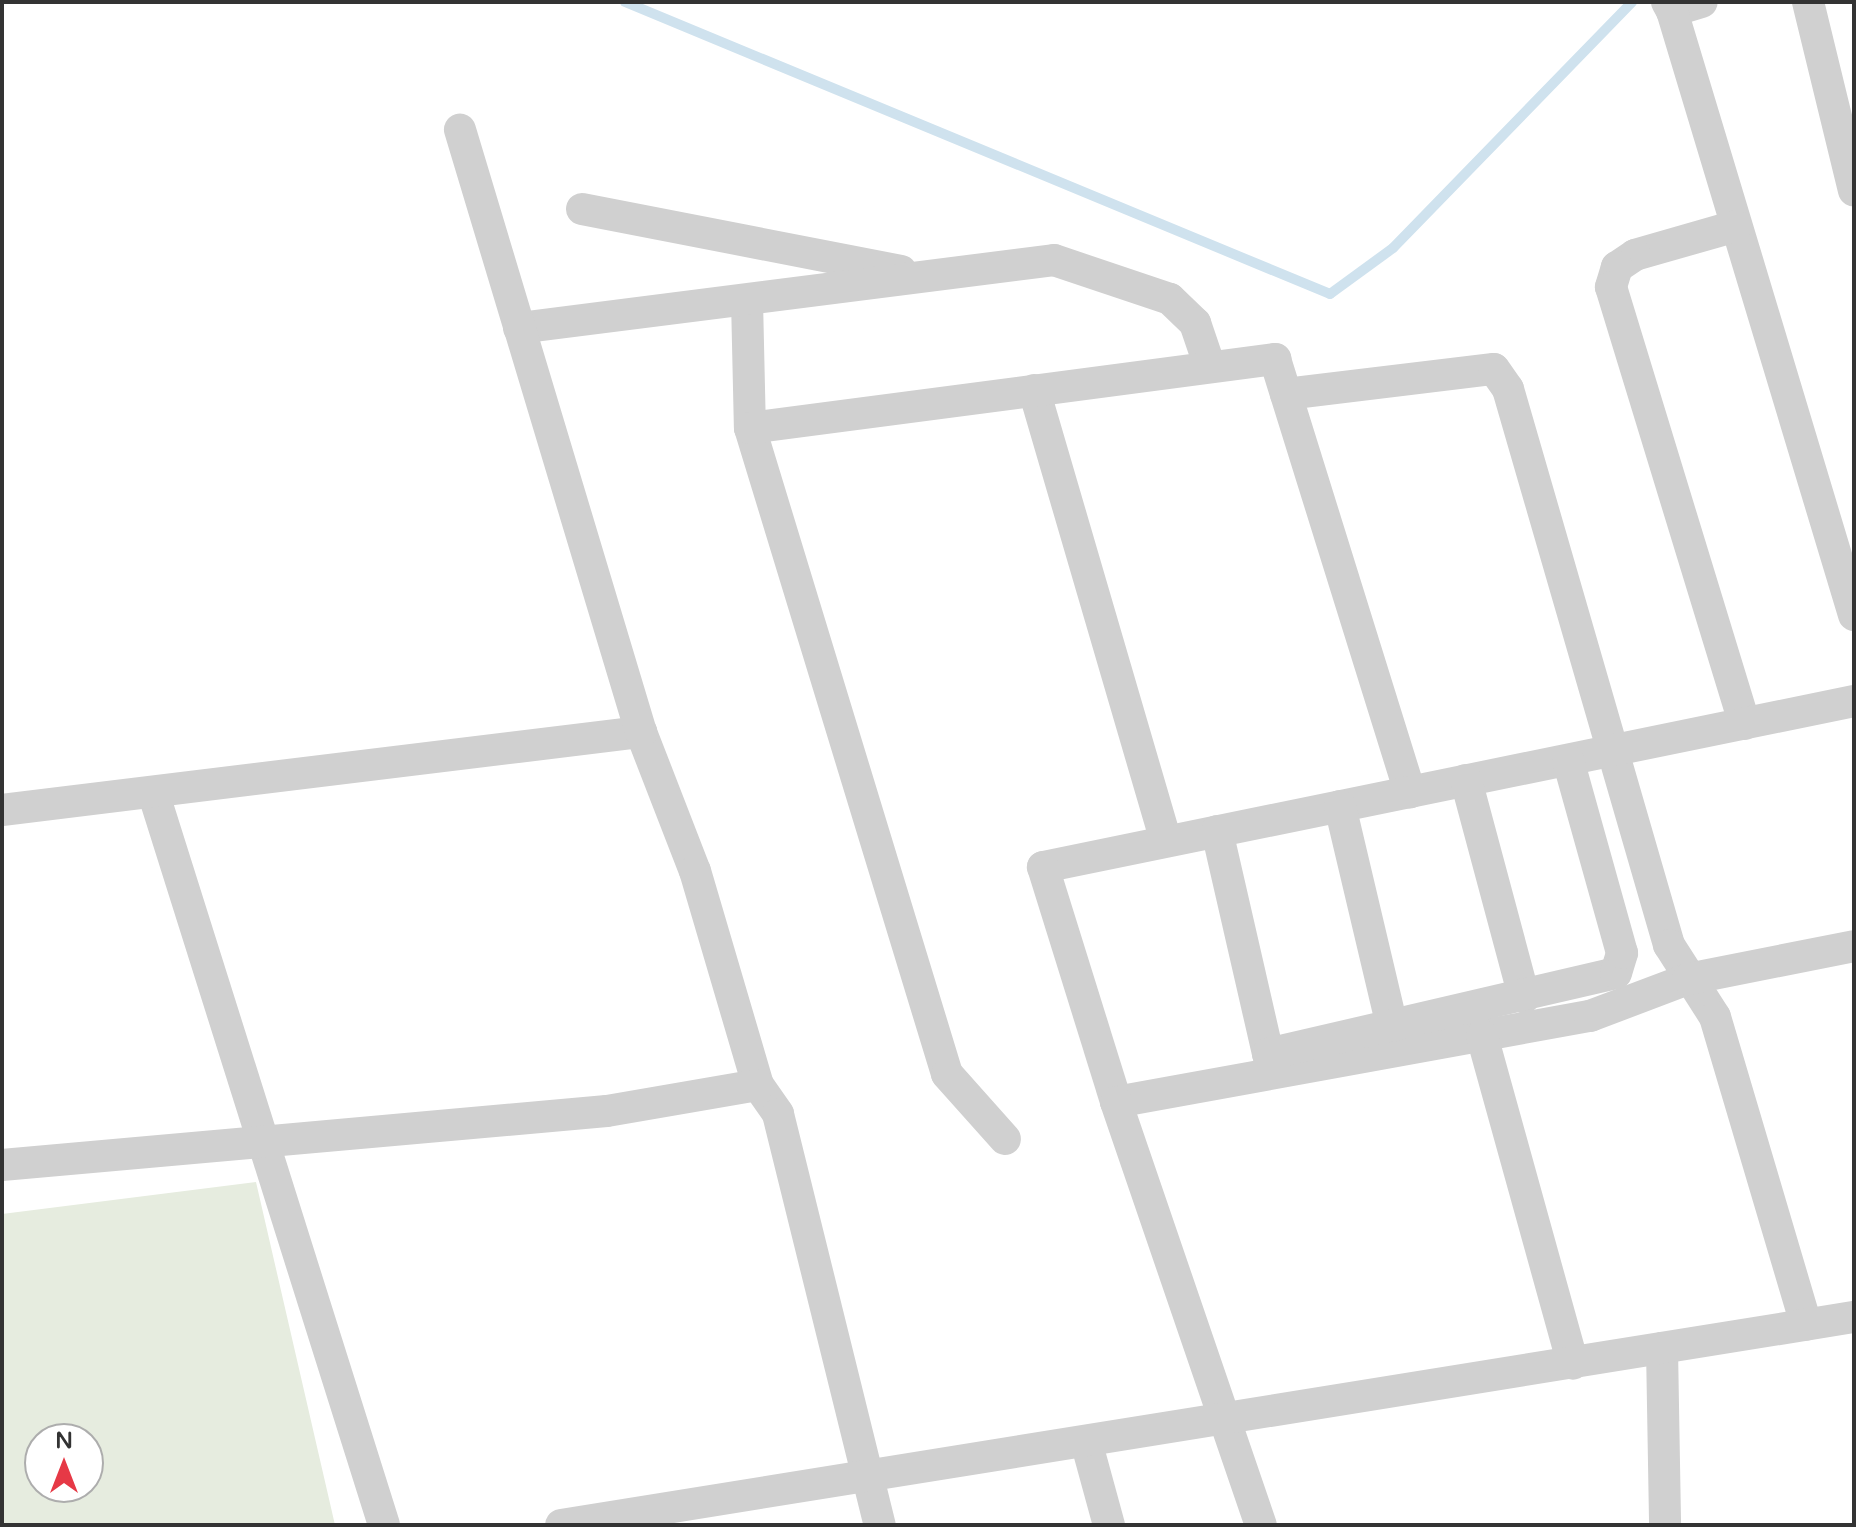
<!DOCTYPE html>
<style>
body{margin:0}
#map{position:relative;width:1856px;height:1527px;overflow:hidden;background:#fff;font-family:"Varela Round",sans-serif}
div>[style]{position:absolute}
.green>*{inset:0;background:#e6ecdf}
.stream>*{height:10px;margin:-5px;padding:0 5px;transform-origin:5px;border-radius:5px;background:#cfe2ee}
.street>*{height:32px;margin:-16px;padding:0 16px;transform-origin:16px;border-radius:16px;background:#d0d0d0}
span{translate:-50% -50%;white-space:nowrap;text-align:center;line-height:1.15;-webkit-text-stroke:8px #fff;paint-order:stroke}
.frame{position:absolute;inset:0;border:4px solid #333;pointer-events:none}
.north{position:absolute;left:24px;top:1423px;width:80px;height:80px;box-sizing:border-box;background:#fff;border:2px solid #adadad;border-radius:50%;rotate:0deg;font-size:22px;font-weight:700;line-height:32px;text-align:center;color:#333}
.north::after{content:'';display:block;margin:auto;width:28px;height:36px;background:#e63946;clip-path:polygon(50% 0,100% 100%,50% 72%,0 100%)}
</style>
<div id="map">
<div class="green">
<i style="clip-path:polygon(evenodd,256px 1182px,335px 1525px,2px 1525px,2px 1214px,256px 1182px,40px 1439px,88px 1439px,88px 1487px,40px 1487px,40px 1439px)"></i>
</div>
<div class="stream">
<i style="left:625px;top:2px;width:763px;rotate:22.5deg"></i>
<i style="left:1330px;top:294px;width:78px;rotate:-36.1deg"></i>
<i style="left:1393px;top:248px;width:343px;rotate:-45.8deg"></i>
</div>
<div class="street">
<i style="left:1667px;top:2px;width:10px;rotate:61deg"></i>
<i style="left:1672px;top:11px;width:31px;rotate:-17deg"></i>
<i style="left:1808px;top:2px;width:194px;rotate:76.3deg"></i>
<i style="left:1672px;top:11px;width:631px;rotate:73.23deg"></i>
<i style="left:582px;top:209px;width:325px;rotate:11deg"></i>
<i style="left:1736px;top:226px;width:105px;rotate:164deg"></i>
<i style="left:1635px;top:255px;width:22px;rotate:146deg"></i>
<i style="left:1617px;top:267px;width:21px;rotate:107deg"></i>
<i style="left:1611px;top:287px;width:457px;rotate:73deg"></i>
<i style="left:747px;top:300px;width:128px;rotate:88.7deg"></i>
<i style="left:750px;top:428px;width:675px;rotate:73.04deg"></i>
<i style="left:947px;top:1074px;width:87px;rotate:48.3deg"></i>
<i style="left:519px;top:328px;width:539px;rotate:-7.24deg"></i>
<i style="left:1054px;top:260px;width:122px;rotate:18.6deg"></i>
<i style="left:1170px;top:299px;width:35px;rotate:44deg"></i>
<i style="left:1195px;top:323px;width:46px;rotate:71.2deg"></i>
<i style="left:1034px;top:390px;width:470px;rotate:73.7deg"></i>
<i style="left:1286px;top:394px;width:209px;rotate:-6.9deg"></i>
<i style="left:1494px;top:369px;width:24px;rotate:55deg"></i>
<i style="left:1508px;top:389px;width:579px;rotate:73.85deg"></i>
<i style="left:1669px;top:945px;width:85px;rotate:57.4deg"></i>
<i style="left:1715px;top:1017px;width:321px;rotate:73.5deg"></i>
<i style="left:750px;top:428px;width:530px;rotate:-7.49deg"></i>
<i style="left:1275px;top:359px;width:454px;rotate:72.7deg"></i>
<i style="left:1854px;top:701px;width:828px;rotate:168.43deg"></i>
<i style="left:1043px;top:867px;width:246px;rotate:72.7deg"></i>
<i style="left:1116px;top:1102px;width:482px;rotate:-10.3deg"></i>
<i style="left:1590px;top:1016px;width:105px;rotate:-20.7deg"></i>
<i style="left:1688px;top:979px;width:169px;rotate:-11.2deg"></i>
<i style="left:641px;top:732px;width:149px;rotate:68.8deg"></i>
<i style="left:695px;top:871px;width:223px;rotate:73.6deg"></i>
<i style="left:758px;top:1085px;width:35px;rotate:55deg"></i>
<i style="left:778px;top:1114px;width:423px;rotate:76.1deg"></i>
<i style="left:1466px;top:780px;width:225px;rotate:75deg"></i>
<i style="left:154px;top:795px;width:765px;rotate:72.51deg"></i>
<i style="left:1340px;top:806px;width:226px;rotate:76.7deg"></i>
<i style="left:2px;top:810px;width:644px;rotate:-6.96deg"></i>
<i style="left:641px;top:732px;width:629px;rotate:-106.73deg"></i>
<i style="left:1217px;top:831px;width:229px;rotate:77.1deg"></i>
<i style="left:1268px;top:1054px;width:357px;rotate:-13.1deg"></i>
<i style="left:1616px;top:973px;width:21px;rotate:-73deg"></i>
<i style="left:1622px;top:953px;width:200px;rotate:-105.6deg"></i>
<i style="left:1482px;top:1036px;width:340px;rotate:74.5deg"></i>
<i style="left:1116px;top:1102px;width:447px;rotate:71.1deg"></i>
<i style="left:2px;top:1165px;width:607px;rotate:-5.1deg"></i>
<i style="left:607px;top:1111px;width:153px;rotate:-9.8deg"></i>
<i style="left:1662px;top:1348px;width:177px;rotate:89deg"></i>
<i style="left:1086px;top:1441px;width:87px;rotate:74.7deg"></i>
<i style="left:561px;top:1525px;width:1310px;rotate:-9.14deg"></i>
</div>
<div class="frame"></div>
<div class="north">N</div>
</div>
